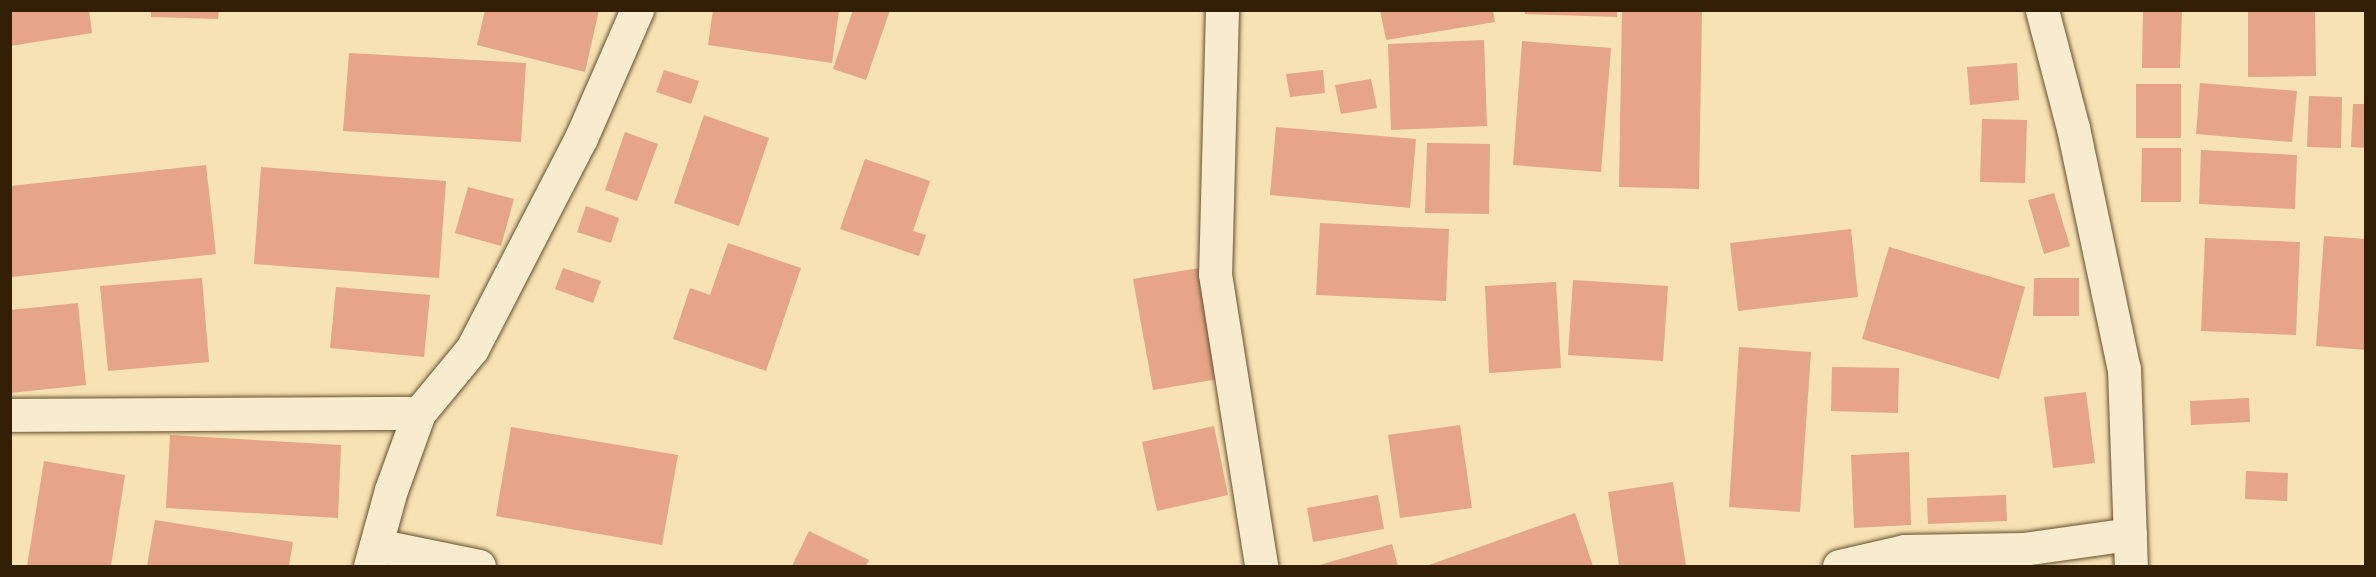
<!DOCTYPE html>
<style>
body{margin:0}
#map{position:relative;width:2376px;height:577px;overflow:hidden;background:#f6e2b3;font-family:"IM FELL English",serif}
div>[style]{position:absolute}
.building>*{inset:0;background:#e6a587}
.roads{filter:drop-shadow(0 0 2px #64502f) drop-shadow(0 0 2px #64502f)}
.minor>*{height:33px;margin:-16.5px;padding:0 16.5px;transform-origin:16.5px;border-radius:16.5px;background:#f9ecce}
span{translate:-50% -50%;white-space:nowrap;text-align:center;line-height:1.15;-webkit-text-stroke:4.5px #f9ecce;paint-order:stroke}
.frame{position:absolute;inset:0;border:12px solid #331f03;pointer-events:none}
</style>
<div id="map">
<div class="building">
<i style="clip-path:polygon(10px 10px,89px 10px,92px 33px,10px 46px)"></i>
<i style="clip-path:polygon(151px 10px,219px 10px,218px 19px,151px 17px)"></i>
<i style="clip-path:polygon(485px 10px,599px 10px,585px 72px,477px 45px)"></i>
<i style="clip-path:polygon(713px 10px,839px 10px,832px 63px,708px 45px)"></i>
<i style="clip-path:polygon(853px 10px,890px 10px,866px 80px,833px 69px)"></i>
<i style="clip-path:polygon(1380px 10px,1493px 10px,1495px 22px,1386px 40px)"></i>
<i style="clip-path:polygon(1525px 10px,1617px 10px,1617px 17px,1525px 14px)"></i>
<i style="clip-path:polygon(1622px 10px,1702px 10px,1699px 189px,1619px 187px)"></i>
<i style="clip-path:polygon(2143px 10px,2182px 10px,2180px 68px,2142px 68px)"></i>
<i style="clip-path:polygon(2248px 10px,2315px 10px,2316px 76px,2248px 77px)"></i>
<i style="clip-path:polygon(1484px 40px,1487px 126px,1391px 130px,1388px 44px)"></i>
<i style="clip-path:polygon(1522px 41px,1611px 48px,1601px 172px,1513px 165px)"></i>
<i style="clip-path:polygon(349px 53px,526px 63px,521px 142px,343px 131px)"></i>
<i style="clip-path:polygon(2017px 63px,2019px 100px,1970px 105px,1967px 67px)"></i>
<i style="clip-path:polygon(664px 70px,699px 81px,691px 104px,656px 92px)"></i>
<i style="clip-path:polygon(1323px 70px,1325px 93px,1290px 97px,1286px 74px)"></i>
<i style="clip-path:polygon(1371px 79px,1377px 108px,1341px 114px,1335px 85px)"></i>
<i style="clip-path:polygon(2200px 83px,2297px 91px,2292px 142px,2196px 134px)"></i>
<i style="clip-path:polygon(2136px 84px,2181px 84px,2181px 138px,2136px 138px)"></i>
<i style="clip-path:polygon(2309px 96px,2342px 97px,2341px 148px,2307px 147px)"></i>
<i style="clip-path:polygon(2353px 104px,2366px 104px,2366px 148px,2351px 147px)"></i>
<i style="clip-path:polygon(704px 115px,769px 138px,739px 226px,674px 203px)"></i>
<i style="clip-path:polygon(1982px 119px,2027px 120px,2025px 183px,1980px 182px)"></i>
<i style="clip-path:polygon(1276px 127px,1416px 139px,1410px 208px,1270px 195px)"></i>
<i style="clip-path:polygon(625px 132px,658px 144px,637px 201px,605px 190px)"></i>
<i style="clip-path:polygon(1427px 143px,1490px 144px,1489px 214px,1425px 213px)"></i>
<i style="clip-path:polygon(2142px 148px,2181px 148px,2181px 202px,2141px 202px)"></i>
<i style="clip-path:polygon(2201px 150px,2297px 155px,2295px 209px,2199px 204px)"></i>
<i style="clip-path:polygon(865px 159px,930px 181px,913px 231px,926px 235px,919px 256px,840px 229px)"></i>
<i style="clip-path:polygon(206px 165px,216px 254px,12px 277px,10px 186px)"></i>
<i style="clip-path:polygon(261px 167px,446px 181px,439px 278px,254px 264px)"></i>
<i style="clip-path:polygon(468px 187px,514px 199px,501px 246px,455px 233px)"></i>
<i style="clip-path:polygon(2054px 193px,2070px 246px,2044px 254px,2028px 200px)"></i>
<i style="clip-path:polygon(586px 206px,619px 218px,611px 243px,577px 232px)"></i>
<i style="clip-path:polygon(1320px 223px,1449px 229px,1446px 301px,1316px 295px)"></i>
<i style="clip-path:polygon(1851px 229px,1858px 297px,1738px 311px,1730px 243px)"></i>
<i style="clip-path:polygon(2324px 236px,2366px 239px,2366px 350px,2316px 346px)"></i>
<i style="clip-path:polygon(2205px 238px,2300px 242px,2296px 335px,2201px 331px)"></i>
<i style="clip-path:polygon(728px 243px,801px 268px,766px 371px,673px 339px,690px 288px,710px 295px)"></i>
<i style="clip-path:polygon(1889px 247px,2025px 287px,1999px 379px,1862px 339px)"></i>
<i style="clip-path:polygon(563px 268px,601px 281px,593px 303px,555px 289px)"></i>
<i style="clip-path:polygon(1199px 268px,1219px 379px,1153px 390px,1133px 279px)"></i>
<i style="clip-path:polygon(202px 278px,209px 362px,108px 371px,100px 286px)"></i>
<i style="clip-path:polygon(2034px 278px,2079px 278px,2079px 316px,2033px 316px)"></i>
<i style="clip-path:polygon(1573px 280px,1668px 286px,1663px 361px,1568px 355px)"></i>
<i style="clip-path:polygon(1556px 282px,1561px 368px,1489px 373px,1485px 286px)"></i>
<i style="clip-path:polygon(336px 287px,430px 295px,424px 357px,330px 348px)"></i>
<i style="clip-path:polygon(78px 303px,86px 385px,10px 393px,10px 310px)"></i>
<i style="clip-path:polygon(1739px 347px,1811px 352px,1800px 512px,1729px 507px)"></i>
<i style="clip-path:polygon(1832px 367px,1899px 368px,1898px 413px,1831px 411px)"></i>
<i style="clip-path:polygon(2086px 392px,2095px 463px,2053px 468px,2044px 397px)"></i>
<i style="clip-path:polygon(2249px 398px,2250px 422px,2191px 425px,2190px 401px)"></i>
<i style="clip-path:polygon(1460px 425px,1472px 508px,1400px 518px,1388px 435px)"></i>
<i style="clip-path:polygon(1214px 426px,1228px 495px,1157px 511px,1142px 442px)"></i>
<i style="clip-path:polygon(511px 427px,678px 455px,662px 545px,496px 516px)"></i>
<i style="clip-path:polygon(170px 435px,341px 445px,338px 518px,166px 508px)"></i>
<i style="clip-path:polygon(1909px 452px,1911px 525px,1854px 528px,1851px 455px)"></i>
<i style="clip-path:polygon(44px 461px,125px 475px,111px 566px,27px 566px)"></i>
<i style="clip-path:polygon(2246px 471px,2288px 473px,2287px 501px,2245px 499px)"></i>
<i style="clip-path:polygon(1673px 482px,1686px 566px,1619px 566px,1608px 492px)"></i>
<i style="clip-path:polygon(1378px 495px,1384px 529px,1313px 542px,1307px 508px)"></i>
<i style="clip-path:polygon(2006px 495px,2007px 521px,1928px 524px,1927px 498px)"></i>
<i style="clip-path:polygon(1575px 513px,1593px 566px,1426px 566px)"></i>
<i style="clip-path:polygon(155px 520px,293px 542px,289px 566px,147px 566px)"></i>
<i style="clip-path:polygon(809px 531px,869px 560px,866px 566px,792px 566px)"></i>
<i style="clip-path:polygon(1392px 544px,1398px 566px,1316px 566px)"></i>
</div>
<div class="roads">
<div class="minor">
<i style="left:1222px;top:10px;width:264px;rotate:91.5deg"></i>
<i style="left:1215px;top:274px;width:296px;rotate:81deg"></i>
<i style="left:2042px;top:10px;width:122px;rotate:75.3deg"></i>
<i style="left:2073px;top:128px;width:246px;rotate:78.1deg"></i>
<i style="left:2124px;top:369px;width:197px;rotate:88deg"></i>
<i style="left:10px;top:415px;width:409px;rotate:-0.3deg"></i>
<i style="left:376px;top:545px;width:105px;rotate:11.5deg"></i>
<i style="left:370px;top:566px;width:79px;rotate:-74.6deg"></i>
<i style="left:391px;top:490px;width:82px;rotate:-70deg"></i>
<i style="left:419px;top:413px;width:83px;rotate:-50.4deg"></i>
<i style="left:472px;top:349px;width:237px;rotate:-62.7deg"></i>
<i style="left:581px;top:138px;width:140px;rotate:-66.4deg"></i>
<i style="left:1839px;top:566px;width:68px;rotate:-12.8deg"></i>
<i style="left:1905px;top:551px;width:118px;rotate:-1deg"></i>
<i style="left:2023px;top:549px;width:108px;rotate:-8deg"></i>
</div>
</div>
<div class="frame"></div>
</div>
